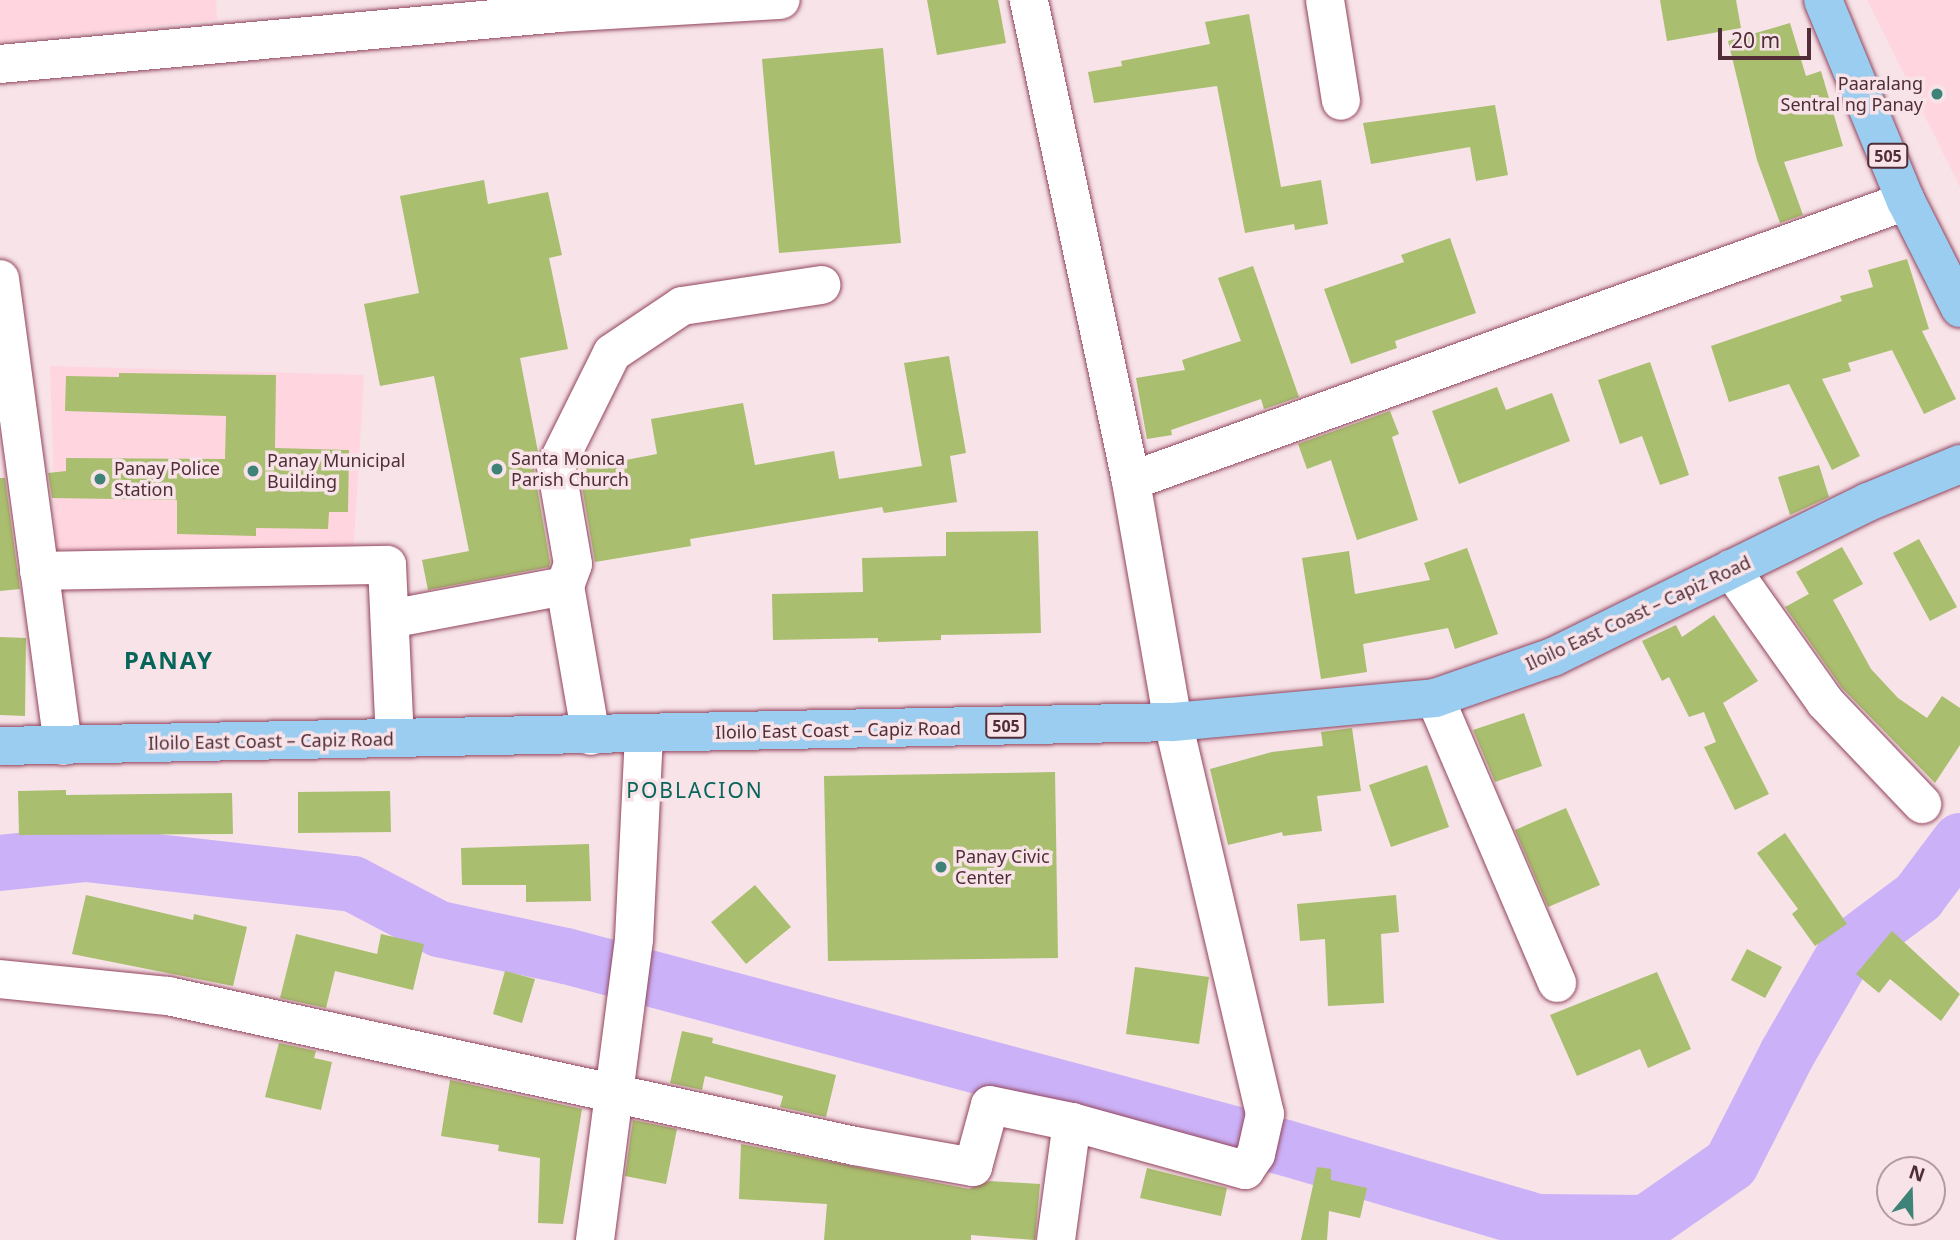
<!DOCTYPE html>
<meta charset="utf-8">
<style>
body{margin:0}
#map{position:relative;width:1960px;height:1240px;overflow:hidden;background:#f7e3e8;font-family:"Noto Sans",sans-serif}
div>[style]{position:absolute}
.built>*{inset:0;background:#ffd6e0}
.river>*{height:56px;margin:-28px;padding:0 28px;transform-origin:28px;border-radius:28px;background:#cbb1f7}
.building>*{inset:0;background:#a9be6e}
.roads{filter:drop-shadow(0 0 2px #92445d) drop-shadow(0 0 2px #92445d)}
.minor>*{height:38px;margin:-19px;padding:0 19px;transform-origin:19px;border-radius:19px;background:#fff}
.major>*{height:38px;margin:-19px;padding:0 19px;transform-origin:19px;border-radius:19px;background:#9acdf0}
.dots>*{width:19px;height:19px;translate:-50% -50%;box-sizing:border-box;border:4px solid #f7e3e8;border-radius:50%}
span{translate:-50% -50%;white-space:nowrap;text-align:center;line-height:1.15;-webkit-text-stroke:7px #f7e3e8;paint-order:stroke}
.shield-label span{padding:2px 5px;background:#f7e3e8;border:2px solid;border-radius:5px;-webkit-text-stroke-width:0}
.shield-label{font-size:16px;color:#512d37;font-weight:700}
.poi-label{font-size:18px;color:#512d37}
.right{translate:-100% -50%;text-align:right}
.left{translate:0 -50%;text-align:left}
.street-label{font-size:18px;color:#512d37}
.quarter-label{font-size:21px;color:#076559;letter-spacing:2px}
.district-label{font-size:24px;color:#076559;font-weight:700;letter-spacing:2px}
.north{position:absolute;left:1876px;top:1156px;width:70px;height:70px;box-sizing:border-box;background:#f7e3e8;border:2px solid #b59aa1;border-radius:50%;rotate:19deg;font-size:19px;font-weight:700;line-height:28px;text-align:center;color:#512d37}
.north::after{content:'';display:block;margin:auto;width:24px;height:32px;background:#3f8378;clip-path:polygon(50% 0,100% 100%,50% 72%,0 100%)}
.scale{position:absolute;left:1718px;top:28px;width:93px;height:32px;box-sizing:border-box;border:4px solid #512d37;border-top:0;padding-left:9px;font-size:21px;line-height:24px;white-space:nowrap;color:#512d37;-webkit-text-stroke:5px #f7e3e8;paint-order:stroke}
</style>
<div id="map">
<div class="built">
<i style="clip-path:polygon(0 0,216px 0,217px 20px,0 42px)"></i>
<i style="clip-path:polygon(1867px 0,1960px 0,1960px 187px)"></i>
<i style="clip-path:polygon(50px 366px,364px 375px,353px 558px,56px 549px)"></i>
</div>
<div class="river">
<i style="left:0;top:863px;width:86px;rotate:-6deg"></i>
<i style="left:86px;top:854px;width:269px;rotate:6.4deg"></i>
<i style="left:353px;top:884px;width:97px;rotate:27.6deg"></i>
<i style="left:439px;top:929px;width:130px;rotate:12deg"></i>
<i style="left:566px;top:956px;width:745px;rotate:14.93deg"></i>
<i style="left:1286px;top:1148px;width:263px;rotate:16.4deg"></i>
<i style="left:1538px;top:1222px;width:108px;rotate:0.5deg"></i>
<i style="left:1646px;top:1223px;width:103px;rotate:-34.8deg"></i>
<i style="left:1731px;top:1164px;width:123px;rotate:-63deg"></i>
<i style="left:1787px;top:1054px;width:120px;rotate:-60deg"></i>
<i style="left:1847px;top:950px;width:89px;rotate:-36.7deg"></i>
<i style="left:1918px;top:897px;width:70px;rotate:-53.1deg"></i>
</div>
<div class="building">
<i style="clip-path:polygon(927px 0,998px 0,1006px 43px,937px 55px)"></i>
<i style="clip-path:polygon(1660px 0,1736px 0,1741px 28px,1667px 41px)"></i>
<i style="clip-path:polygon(1249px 14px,1281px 187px,1321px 180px,1328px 224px,1295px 230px,1294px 224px,1245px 233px,1217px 86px,1094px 103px,1088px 72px,1122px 66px,1121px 61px,1210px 44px,1205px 22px)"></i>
<i style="clip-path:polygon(1790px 23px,1806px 76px,1821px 71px,1843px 146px,1784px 162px,1803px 215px,1780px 223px,1757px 160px,1728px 41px)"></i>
<i style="clip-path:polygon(883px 48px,901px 243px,779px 253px,762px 59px)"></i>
<i style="clip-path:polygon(1495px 105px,1508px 175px,1476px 181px,1470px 147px,1371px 164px,1363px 123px)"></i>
<i style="clip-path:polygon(484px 180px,488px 204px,548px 192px,562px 255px,549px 258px,568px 349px,520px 358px,538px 452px,534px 470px,550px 562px,549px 567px,428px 590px,422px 560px,469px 551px,434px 376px,380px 386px,364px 304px,419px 293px,400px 196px)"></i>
<i style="clip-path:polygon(1450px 238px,1476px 313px,1395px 341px,1397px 348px,1351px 364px,1324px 289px,1404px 262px,1401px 255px)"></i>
<i style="clip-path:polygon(1907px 259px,1929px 329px,1922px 331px,1956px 399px,1924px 414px,1892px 350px,1848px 363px,1851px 371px,1822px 379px,1860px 456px,1832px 470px,1789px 384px,1729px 402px,1711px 346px,1842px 301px,1840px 296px,1873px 287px,1868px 270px)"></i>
<i style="clip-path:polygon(1253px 266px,1299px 397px,1264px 409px,1261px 399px,1171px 430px,1172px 435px,1147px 439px,1136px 378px,1185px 370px,1182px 360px,1241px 341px,1218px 278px)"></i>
<i style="clip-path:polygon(949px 356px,966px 453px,950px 456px,957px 502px,884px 513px,882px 507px,690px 539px,691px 546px,595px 562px,579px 469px,657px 454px,651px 419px,743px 403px,755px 465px,834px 451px,839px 479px,922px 466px,904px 363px)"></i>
<i style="clip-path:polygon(1650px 362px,1689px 475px,1660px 485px,1642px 436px,1620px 444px,1598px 380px)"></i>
<i style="clip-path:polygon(119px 373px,276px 375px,275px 448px,349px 450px,348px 512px,329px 512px,328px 529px,256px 528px,256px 536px,177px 534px,177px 500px,52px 498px,48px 473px,66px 471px,66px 458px,225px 459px,226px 416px,65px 411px,66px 376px,119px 377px)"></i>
<i style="clip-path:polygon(1497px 387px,1506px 410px,1552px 393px,1570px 441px,1459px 484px,1432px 411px)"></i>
<i style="clip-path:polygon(1390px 411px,1399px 434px,1392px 437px,1418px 520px,1357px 540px,1331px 460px,1307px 469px,1298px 444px)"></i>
<i style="clip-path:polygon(1819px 465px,1829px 497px,1790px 515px,1778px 477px)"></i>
<i style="clip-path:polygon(0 478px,5px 478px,20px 589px,0 591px)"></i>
<i style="clip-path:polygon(1038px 531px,1041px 633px,941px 635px,941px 640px,878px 642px,878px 638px,773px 640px,772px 594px,863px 592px,862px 558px,946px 556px,946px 532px)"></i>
<i style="clip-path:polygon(1919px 539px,1957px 607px,1930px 621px,1893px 553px)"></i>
<i style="clip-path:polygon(1842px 547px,1863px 584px,1833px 600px,1871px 669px,1898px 698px,1927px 718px,1942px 696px,1960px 708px,1960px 745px,1935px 783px,1842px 688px,1785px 607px,1809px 594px,1796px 572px)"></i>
<i style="clip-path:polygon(1467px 548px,1498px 634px,1455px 649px,1448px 628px,1363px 644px,1367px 672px,1321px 679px,1302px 558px,1349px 551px,1355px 594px,1430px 580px,1424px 563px)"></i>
<i style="clip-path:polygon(1714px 615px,1758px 681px,1723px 703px,1769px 794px,1735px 810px,1704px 747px,1716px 742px,1704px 712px,1689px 717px,1669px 677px,1662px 681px,1642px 641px,1676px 625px,1682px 637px)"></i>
<i style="clip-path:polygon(0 637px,26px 638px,25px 716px,0 715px)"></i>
<i style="clip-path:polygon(1524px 713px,1542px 766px,1495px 782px,1473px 730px)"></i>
<i style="clip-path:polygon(1352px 728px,1361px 791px,1317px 796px,1322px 831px,1283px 836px,1282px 832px,1228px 845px,1210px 769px,1272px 752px,1323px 746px,1321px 732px)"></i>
<i style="clip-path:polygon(1427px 765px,1449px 827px,1391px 847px,1369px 785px)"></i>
<i style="clip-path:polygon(1055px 772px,1058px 958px,828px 961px,824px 776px)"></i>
<i style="clip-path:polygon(66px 790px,66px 795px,232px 793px,233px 834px,19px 835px,18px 791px)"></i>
<i style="clip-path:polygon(390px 791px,391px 832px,298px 833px,298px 792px)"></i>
<i style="clip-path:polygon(1566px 808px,1600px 885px,1548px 907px,1515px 830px)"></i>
<i style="clip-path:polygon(1785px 833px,1847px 924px,1815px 946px,1792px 914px,1798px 909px,1757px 853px)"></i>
<i style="clip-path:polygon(589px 844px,591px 901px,526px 902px,526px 885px,462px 885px,461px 848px)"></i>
<i style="clip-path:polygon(755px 885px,791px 927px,746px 964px,711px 922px)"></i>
<i style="clip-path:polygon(86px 895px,193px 920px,194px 914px,247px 927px,233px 986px,72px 954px)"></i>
<i style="clip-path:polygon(1396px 895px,1399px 932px,1381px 934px,1384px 1003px,1328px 1006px,1325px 939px,1300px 941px,1297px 904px)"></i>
<i style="clip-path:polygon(1892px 931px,1960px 994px,1941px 1021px,1890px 979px,1879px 993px,1856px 974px)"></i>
<i style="clip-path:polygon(296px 934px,377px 954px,381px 934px,424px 944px,413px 990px,335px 971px,326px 1008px,280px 998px)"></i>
<i style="clip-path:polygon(1747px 949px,1782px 967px,1765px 998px,1731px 980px)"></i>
<i style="clip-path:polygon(1135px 967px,1209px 977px,1199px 1044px,1126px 1034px)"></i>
<i style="clip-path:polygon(505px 971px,535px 979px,522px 1023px,493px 1014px)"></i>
<i style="clip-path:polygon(1657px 972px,1691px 1049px,1648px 1068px,1640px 1049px,1577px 1076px,1550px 1015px)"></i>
<i style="clip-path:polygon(682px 1031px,713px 1038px,712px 1043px,836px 1075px,826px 1117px,780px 1107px,783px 1096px,705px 1076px,702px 1090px,670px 1083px)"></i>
<i style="clip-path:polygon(279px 1043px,316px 1051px,314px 1058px,332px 1062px,321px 1110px,265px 1097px)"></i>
<i style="clip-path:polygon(450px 1080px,582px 1109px,563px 1224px,538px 1223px,540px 1158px,498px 1151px,499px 1145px,441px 1136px)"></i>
<i style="clip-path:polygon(633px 1120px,677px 1129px,666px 1184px,625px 1176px)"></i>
<i style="clip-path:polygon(741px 1144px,969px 1189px,990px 1181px,1040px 1184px,1035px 1240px,971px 1235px,971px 1240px,824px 1240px,827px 1204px,739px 1199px)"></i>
<i style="clip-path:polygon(1317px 1167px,1331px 1169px,1331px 1180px,1367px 1188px,1360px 1218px,1329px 1211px,1327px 1240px,1301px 1240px)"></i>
<i style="clip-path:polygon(1147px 1168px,1227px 1188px,1221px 1216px,1140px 1198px)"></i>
</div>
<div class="roads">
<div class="minor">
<i style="left:1325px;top:0;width:102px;rotate:81deg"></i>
<i style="left:0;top:64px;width:561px;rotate:-5.21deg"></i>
<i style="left:559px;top:13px;width:222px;rotate:-3.4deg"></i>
<i style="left:0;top:279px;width:471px;rotate:82.3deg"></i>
<i style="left:1131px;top:481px;width:824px;rotate:-19.86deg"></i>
<i style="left:1731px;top:569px;width:163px;rotate:54.7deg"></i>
<i style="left:1825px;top:702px;width:141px;rotate:46.4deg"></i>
<i style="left:39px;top:571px;width:348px;rotate:-1deg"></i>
<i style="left:387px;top:565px;width:173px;rotate:87.4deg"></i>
<i style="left:565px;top:586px;width:23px;rotate:-70deg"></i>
<i style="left:573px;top:564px;width:99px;rotate:-99.8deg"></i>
<i style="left:556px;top:466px;width:126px;rotate:-63.6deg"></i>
<i style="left:612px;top:353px;width:84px;rotate:-33.9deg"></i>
<i style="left:682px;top:306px;width:141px;rotate:-8.6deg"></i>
<i style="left:390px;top:619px;width:178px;rotate:-10.7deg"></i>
<i style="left:565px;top:586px;width:152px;rotate:80.2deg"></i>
<i style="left:1435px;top:698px;width:310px;rotate:66.8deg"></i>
<i style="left:0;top:979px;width:169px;rotate:5.8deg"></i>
<i style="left:168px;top:996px;width:703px;rotate:12.32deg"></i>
<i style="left:855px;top:1146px;width:120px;rotate:10.1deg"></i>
<i style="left:973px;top:1167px;width:64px;rotate:-74.7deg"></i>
<i style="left:990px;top:1105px;width:84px;rotate:11.7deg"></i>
<i style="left:1072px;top:1122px;width:180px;rotate:15.5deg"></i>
<i style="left:1245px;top:1170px;width:19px;rotate:-55deg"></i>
<i style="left:1256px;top:1154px;width:41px;rotate:-77.3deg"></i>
<i style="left:1265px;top:1114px;width:403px;rotate:-103.2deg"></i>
<i style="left:1173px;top:722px;width:245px;rotate:-99.9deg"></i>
<i style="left:1131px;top:481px;width:492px;rotate:-102deg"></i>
<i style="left:595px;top:1240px;width:304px;rotate:-82.6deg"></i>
<i style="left:634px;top:939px;width:204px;rotate:-87.2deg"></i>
<i style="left:1056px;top:1240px;width:119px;rotate:-82.3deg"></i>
</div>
<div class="major">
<i style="left:1823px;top:0;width:217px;rotate:67.6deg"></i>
<i style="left:1906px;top:201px;width:120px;rotate:63.2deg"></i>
<i style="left:0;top:746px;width:1173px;rotate:-1.17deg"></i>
<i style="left:1173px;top:722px;width:263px;rotate:-5.2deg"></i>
<i style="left:1435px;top:698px;width:125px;rotate:-19.2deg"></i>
<i style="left:1553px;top:657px;width:351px;rotate:-26.2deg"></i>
<i style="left:1868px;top:502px;width:100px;rotate:-22.4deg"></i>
</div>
</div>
<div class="dots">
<i style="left:1937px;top:94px;background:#3f8378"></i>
<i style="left:497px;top:469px;background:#3f8378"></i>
<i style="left:253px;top:471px;background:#3f8378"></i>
<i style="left:100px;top:479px;background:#3f8378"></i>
<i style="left:941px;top:867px;background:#3f8378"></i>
</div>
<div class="shield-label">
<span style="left:1888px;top:156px">505</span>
<span style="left:1006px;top:726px">505</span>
</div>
<div class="poi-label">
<span class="right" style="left:1923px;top:94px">Paaralang<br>Sentral ng Panay</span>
<span class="left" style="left:511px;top:469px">Santa Monica<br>Parish Church</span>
<span class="left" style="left:267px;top:471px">Panay Municipal<br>Building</span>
<span class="left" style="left:114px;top:479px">Panay Police<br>Station</span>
<span class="left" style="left:955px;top:867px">Panay Civic<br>Center</span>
</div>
<div class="street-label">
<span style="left:1638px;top:613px;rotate:-25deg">Iloilo East Coast – Capiz Road</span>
<span style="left:838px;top:730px;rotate:-1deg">Iloilo East Coast – Capiz Road</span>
<span style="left:271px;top:741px;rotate:-1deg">Iloilo East Coast – Capiz Road</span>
</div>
<div class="quarter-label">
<span style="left:695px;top:790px">POBLACION</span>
</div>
<div class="district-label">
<span style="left:169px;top:660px">PANAY</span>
</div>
<div class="north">N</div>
<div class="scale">20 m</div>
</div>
